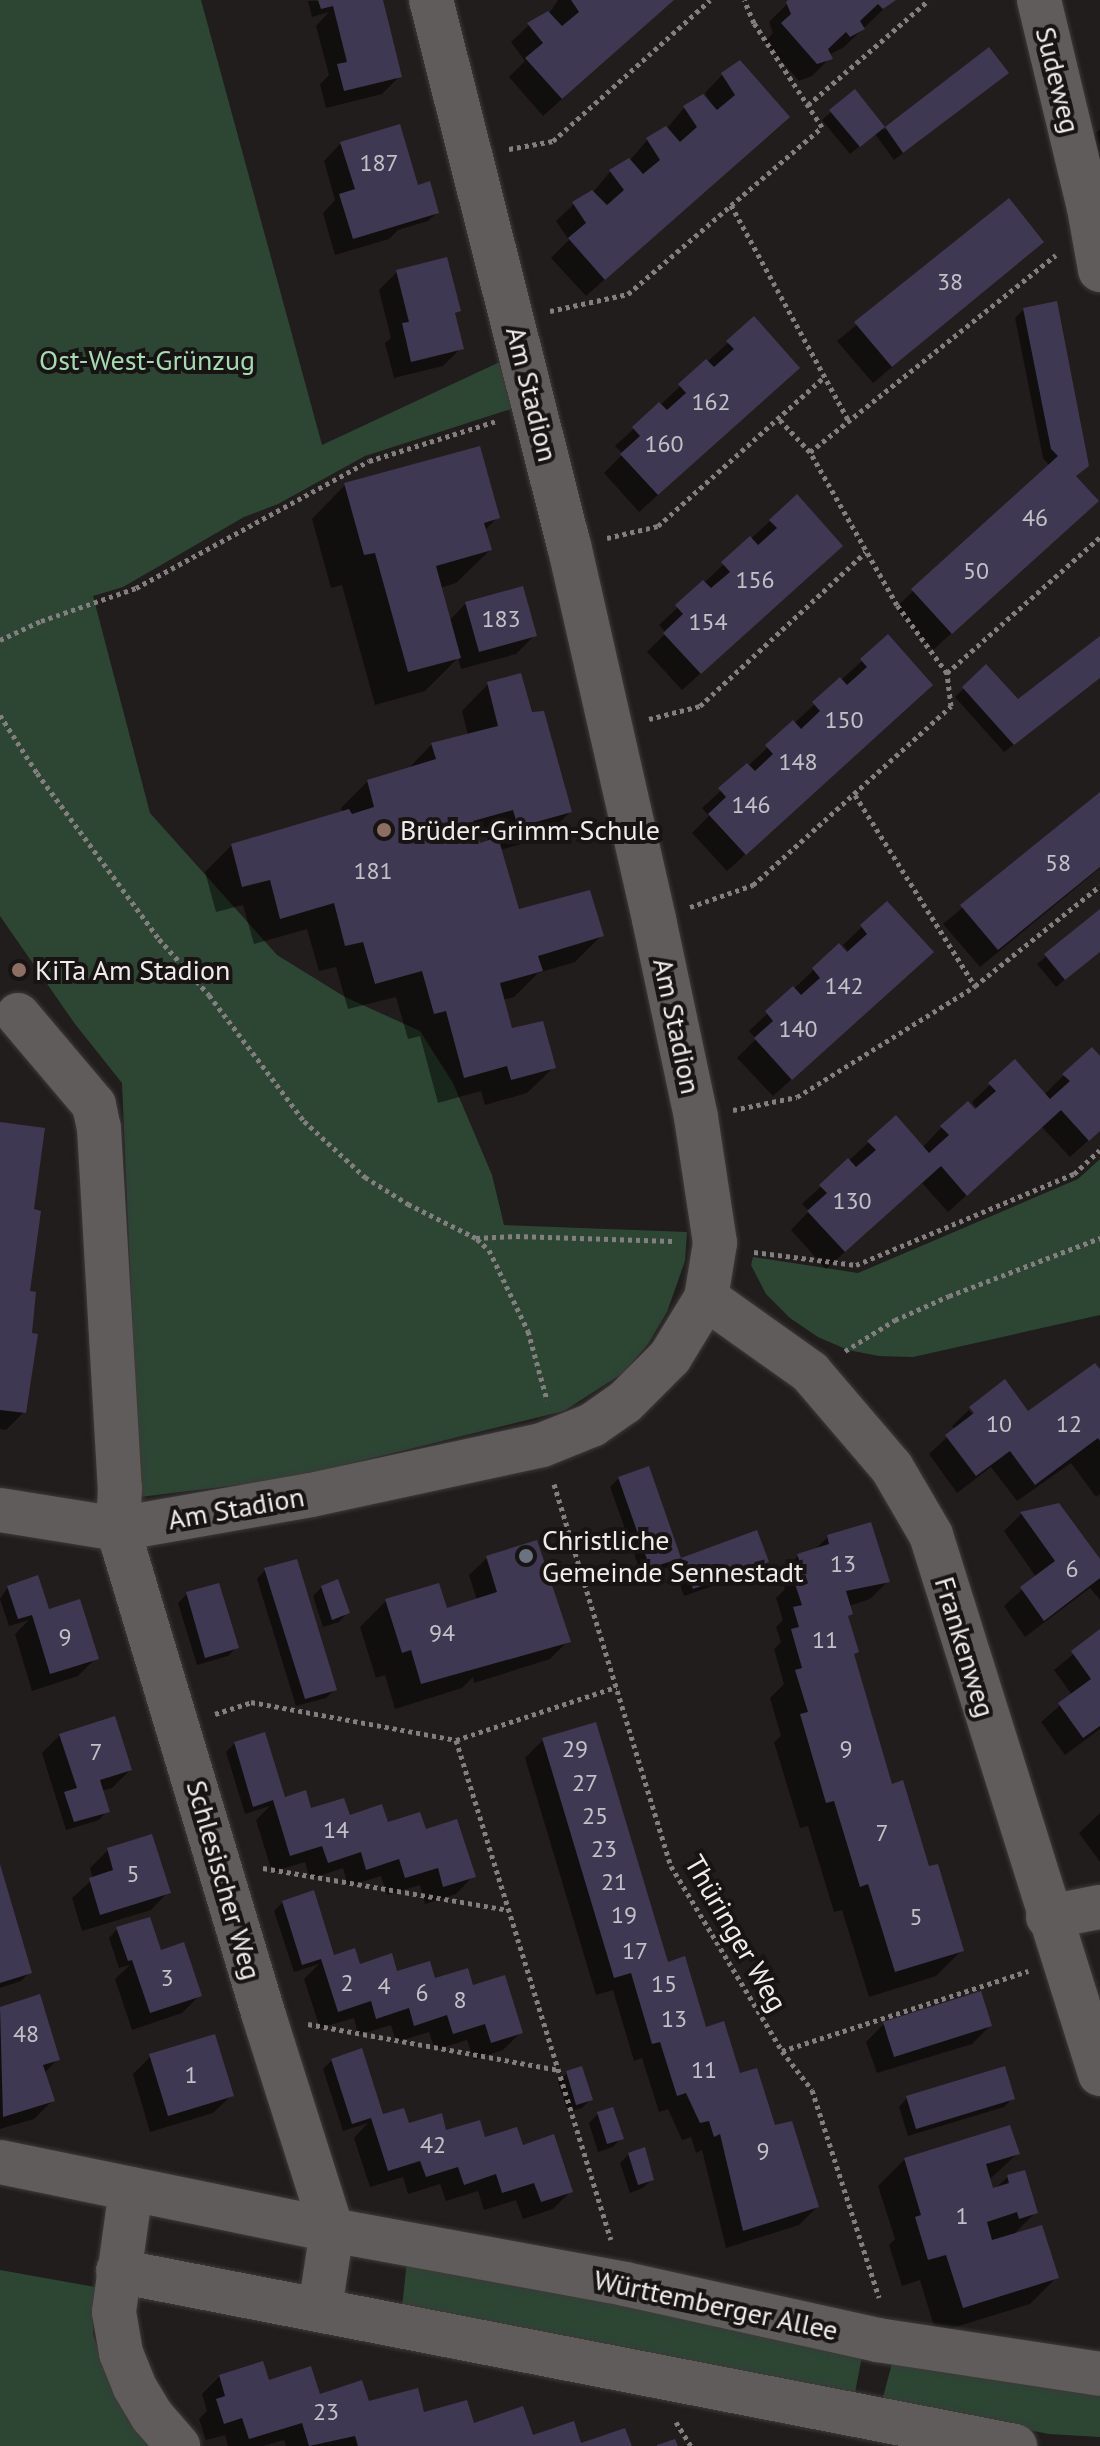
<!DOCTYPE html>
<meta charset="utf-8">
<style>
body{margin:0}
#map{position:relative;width:1100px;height:2446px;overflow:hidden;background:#201d1c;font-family:"PT Sans",sans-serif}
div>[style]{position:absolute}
.green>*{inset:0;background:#2d4634}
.shadow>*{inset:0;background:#0007}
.building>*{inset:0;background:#3f3852}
.path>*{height:5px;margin-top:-2.5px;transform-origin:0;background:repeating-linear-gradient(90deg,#827f7e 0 4px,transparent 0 8px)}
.roads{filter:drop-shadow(0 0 2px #3c3a39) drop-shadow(0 0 2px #3c3a39)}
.minor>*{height:44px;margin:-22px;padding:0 22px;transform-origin:22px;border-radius:22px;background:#605c5b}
.dots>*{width:22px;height:22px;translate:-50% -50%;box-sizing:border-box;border:4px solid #171413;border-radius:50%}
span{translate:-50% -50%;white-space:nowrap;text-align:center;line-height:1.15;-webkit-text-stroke:8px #171413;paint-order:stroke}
.number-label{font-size:24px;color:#c3c0c6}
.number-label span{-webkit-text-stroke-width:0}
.street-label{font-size:28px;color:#efedec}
.park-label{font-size:28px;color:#a6dab3}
.poi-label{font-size:28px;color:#efedec}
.left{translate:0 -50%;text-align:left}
</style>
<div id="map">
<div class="green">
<i style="clip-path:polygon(0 0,201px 0,322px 445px,504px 360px,514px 408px,365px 456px,278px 504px,244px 517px,123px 587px,93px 596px,150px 813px,277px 955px,345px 997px,420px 1031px,453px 1083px,492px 1175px,504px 1225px,687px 1232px,685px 1261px,667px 1312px,648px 1344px,623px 1373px,564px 1411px,287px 1479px,140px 1497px,122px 1083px,75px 1024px,0 916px)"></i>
<i style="clip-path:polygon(1100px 1159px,1100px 1315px,913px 1357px,879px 1356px,848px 1350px,818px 1337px,790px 1318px,766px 1294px,751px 1265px,753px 1257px,858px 1273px,1078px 1179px)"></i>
<i style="clip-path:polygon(407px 2261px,863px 2351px,854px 2398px,402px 2307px)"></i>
<i style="clip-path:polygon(0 2270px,95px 2287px,93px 2335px,118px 2403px,157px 2446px,0 2446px)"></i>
<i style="clip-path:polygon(894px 2356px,1100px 2392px,1100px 2437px,1049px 2434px,882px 2401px)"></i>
</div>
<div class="shadow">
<i style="clip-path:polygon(380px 0,400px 76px,382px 94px,326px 108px,320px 84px,329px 75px,316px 26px,329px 12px,312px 17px,308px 1px)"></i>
<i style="clip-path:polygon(558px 0,673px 0,543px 116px,509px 77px,525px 61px,511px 42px,529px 25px,550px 12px)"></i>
<i style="clip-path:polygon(791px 0,891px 0,892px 1px,844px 47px,829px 55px,830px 58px,812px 76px,799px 81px,765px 42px,773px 33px,769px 22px)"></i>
<i style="clip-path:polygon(989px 50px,997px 81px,894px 160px,875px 134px,850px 154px,822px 120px,855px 92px,884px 130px)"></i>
<i style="clip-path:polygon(722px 75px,769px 134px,586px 296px,551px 258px,569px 240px,556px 221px,574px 204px,594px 191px,610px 172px,631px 159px,648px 139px,668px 127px,685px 107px,710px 102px,705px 93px)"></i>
<i style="clip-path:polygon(1100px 129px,1100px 164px,1083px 146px)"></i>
<i style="clip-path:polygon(341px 143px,415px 184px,437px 213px,428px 221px,398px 230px,389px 239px,335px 255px,323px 213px,335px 200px,324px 161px)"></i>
<i style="clip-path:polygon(1008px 201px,1042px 242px,873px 383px,837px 341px)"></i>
<i style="clip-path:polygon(397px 272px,459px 310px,453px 316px,461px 348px,443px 366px,394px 378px,385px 343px,391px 338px,379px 290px)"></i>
<i style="clip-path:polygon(1024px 309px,1074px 477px,1078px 519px,933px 650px,895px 608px,1050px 466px,1043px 458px,1015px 318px)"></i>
<i style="clip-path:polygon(754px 319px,780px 385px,639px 512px,604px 473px,623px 454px,615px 446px)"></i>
<i style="clip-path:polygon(345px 485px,497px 518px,484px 531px,490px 550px,456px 583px,440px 588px,449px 621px,466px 603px,534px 636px,516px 654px,461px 669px,458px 658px,425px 691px,375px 705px,342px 585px,331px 588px,312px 519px)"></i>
<i style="clip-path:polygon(770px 521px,823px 564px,682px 690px,647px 652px,666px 633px,659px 625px)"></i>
<i style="clip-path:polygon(888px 637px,913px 703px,727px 871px,692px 833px,709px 816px,702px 808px)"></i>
<i style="clip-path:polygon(1100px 639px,1100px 678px,1004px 752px,955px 697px,986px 667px,1018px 702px)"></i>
<i style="clip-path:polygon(evenodd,488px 684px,530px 714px,570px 812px,544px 838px,500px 850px,518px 911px,601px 936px,575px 962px,538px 973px,514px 997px,503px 1000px,511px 1030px,554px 1067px,527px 1093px,485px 1105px,481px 1091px,438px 1103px,420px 1036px,408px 1039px,396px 997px,348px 1009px,336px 967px,319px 971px,307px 929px,254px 944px,243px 905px,216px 912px,205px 872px,232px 845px,343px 813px,341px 808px,368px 781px,407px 770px,432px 744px,468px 735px,462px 711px,488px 684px,486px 835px,489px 842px,478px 845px,476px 838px,486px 835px)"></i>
<i style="clip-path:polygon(1100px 794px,1100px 868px,980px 967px,943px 924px)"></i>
<i style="clip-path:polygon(887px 903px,913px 970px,773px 1096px,737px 1058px,756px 1039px,749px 1031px,839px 946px,846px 953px,848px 951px,843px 945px)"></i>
<i style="clip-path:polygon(1100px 912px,1100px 951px,1056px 987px,1037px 964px)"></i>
<i style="clip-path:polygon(1100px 1059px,1100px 1130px,1070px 1157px,1042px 1127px,948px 1212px,922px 1183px,826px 1269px,791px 1230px,809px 1211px,802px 1204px,869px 1142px,922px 1148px,942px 1127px,975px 1112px,978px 1110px,972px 1102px,1015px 1061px,1044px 1095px,1064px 1075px)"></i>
<i style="clip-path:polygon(0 1124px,32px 1211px,24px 1412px,6px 1430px,0 1429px)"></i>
<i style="clip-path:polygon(1100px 1373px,1100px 1494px,1096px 1497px,1071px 1463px,1017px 1501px,991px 1467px,957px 1493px,929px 1454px,955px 1430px,952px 1426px,969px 1410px,979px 1422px,1028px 1414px)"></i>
<i style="clip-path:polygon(619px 1478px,679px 1557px,671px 1566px,642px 1576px,610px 1487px)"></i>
<i style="clip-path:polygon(1021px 1514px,1100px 1562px,1100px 1600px,1090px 1588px,1025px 1637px,1004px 1606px,1036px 1577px,1004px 1531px)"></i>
<i style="clip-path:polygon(828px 1537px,888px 1581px,870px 1599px,849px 1606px,851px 1613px,846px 1618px,852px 1656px,891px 1787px,962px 1950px,936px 1976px,869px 1997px,842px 1910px,834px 1912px,808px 1826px,800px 1828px,774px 1742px,781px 1736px,770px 1698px,784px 1684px,774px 1649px,781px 1642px,776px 1627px,783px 1620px,776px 1598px,785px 1589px,780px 1574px,798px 1556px,813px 1551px)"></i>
<i style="clip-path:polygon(487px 1558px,568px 1641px,550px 1659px,474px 1683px,473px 1677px,462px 1688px,395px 1709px,385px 1675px,376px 1678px,360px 1627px,386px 1601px,445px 1610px,477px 1600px,469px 1575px)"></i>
<i style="clip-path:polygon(683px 1560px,766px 1561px,758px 1570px,684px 1596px,674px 1568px)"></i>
<i style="clip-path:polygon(265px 1570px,335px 1689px,326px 1698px,296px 1706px,257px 1579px)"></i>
<i style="clip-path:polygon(8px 1587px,47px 1608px,96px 1658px,78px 1676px,32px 1691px,15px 1634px,29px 1620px,9px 1626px,0 1599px)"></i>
<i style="clip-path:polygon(322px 1587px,347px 1613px,339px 1622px,323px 1627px,313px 1596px)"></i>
<i style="clip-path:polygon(187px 1594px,237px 1647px,228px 1656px,197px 1665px,178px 1603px)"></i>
<i style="clip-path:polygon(1100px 1632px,1100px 1729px,1065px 1755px,1041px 1722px,1072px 1695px,1054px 1670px)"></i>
<i style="clip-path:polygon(60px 1735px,130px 1770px,112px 1788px,101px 1791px,107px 1811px,99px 1820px,66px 1830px,42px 1753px)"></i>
<i style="clip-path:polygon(543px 1740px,704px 2030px,774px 2127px,817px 2207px,799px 2225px,726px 2248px,702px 2150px,696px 2153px,691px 2137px,682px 2140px,668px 2109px,659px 2112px,642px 2058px,634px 2061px,613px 1990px,596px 1995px,525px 1758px)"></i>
<i style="clip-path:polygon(235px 1743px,284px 1799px,310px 1811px,425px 1832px,473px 1876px,456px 1894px,425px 1904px,420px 1885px,387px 1895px,381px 1876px,348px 1886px,343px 1868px,310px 1879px,305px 1862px,272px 1872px,256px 1820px,270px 1806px,245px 1814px,226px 1752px)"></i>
<i style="clip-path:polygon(1100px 1813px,1100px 1862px,1079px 1833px)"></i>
<i style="clip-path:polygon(108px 1850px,168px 1892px,151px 1910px,82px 1931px,72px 1898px,93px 1879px,90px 1868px)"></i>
<i style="clip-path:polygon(0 1869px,30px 1972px,21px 1981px,0 1988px)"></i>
<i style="clip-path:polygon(283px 1902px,332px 1954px,358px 1966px,471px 1988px,521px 2032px,503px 2050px,474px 2060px,467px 2040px,435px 2050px,429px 2032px,396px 2042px,391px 2025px,358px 2035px,354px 2018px,320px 2028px,304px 1979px,319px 1964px,294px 1972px,274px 1911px)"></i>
<i style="clip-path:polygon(117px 1929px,159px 1953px,200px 1995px,182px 2013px,132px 2030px,115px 1979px,130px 1965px,119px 1968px,109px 1938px)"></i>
<i style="clip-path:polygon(38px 1997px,58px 2059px,44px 2073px,52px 2101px,34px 2119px,0 2129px,0 2009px)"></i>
<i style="clip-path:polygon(884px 2024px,990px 2026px,972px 2044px,877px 2073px,866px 2042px)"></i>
<i style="clip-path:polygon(151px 2056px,231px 2096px,213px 2113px,150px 2132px,133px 2074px)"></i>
<i style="clip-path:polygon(332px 2060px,381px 2113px,408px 2126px,521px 2147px,571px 2191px,553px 2209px,523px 2219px,516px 2200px,484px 2210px,478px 2191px,446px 2201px,440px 2184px,408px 2194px,403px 2177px,370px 2187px,354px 2138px,368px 2123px,343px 2131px,323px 2069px)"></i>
<i style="clip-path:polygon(567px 2073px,591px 2099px,582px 2108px,568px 2112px,558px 2082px)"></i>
<i style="clip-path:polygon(907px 2098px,1013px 2098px,1004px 2107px,908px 2136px,899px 2107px)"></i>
<i style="clip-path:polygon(598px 2114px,621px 2138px,613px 2147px,598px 2152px,589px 2123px)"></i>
<i style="clip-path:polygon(1018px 2153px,989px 2180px,992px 2191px,1008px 2177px,1036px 2212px,1012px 2236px,1056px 2278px,1030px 2304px,936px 2333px,920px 2280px,902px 2286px,889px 2245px,895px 2239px,878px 2186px,905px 2159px)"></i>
<i style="clip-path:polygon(629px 2154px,652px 2179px,643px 2188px,630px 2193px,620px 2163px)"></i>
<i style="clip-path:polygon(220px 2376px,268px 2382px,318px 2396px,531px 2438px,580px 2445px,630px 2446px,286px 2446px,284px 2440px,263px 2446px,228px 2446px,225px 2435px,206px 2440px,199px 2419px,207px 2411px,202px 2394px)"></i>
</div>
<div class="building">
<i style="clip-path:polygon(318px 0,383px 0,402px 77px,344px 91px,337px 64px,347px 62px,333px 6px,321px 9px)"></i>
<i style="clip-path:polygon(571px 0,674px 0,562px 99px,525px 58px,543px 43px,527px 23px,548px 11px,562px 26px,579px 12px)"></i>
<i style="clip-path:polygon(788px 0,896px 0,883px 9px,878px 4px,860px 21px,865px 29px,850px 37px,846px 32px,828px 49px,833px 59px,817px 64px,781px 23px,791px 14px,786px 2px)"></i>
<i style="clip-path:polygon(989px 47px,1009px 73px,903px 153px,885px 127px)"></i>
<i style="clip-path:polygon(740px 60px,790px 117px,605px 280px,568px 238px,586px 223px,572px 202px,592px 190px,607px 205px,624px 190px,609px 170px,629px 158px,643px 174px,660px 160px,646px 138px,666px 126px,680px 142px,697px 127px,683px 106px,703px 94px,717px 110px,735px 95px,721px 73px)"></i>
<i style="clip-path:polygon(855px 89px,885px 127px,860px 147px,829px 110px)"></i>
<i style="clip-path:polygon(400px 124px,418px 185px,430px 181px,439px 213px,353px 239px,339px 194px,355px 189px,340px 142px)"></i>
<i style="clip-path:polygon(1009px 198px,1044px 242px,892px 367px,854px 322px)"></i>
<i style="clip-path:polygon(447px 257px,461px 311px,455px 313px,464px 349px,411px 362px,402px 323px,409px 322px,396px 270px)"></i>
<i style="clip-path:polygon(1057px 301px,1089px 466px,1076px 476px,1099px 501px,952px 634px,911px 589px,1058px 456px,1051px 449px,1023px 308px)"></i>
<i style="clip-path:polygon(754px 316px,800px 368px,658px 495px,620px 454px,640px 436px,632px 427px,659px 402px,667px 410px,686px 393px,678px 384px,706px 359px,714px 367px,734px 349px,726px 341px)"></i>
<i style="clip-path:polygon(480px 446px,500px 518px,484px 523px,492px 550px,436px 566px,461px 658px,408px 672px,375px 553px,364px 555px,344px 483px)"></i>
<i style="clip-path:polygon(797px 494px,843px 546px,701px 674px,663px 633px,683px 614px,675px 605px,703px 580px,711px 588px,730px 572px,721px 562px,750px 536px,758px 545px,777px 528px,769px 520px)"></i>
<i style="clip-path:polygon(523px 586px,537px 636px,479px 652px,465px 602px)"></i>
<i style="clip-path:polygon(888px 634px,933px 685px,746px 855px,708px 814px,726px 797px,718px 788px,747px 763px,755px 771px,773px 754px,765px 745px,793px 720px,801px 729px,820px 711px,812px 702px,840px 677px,847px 685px,867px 667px,860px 659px)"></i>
<i style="clip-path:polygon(1100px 636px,1100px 678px,1014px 745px,962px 687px,986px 664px,1018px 699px)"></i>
<i style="clip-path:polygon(521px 673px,532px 712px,544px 711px,572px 812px,518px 827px,513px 810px,473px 821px,480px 843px,498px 837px,519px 909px,590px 890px,604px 936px,538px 956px,543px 971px,500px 983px,512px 1028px,543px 1021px,556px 1068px,511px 1080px,507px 1066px,464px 1078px,446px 1011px,434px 1014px,422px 971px,375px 984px,363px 942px,345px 946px,334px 903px,280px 919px,270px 880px,242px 887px,231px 844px,349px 809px,352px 814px,374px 807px,367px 780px,436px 759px,431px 743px,498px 726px,487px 682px)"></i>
<i style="clip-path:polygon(1100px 792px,1100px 867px,998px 950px,960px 905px)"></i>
<i style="clip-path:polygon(887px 901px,934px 952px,792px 1080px,754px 1038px,773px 1021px,765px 1011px,793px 986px,801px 995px,820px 978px,812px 968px,839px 943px,847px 952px,867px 934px,860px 925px)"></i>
<i style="clip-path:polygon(1100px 909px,1100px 952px,1065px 980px,1044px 954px)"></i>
<i style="clip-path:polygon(1092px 1047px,1100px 1056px,1100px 1131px,1089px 1141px,1061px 1110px,967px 1196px,941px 1166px,845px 1252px,807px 1211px,827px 1193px,819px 1185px,848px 1158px,856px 1167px,876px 1150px,867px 1141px,896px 1115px,929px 1153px,949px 1135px,940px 1126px,968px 1101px,975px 1109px,996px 1091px,988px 1083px,1015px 1059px,1050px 1099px,1070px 1081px,1062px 1074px)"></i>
<i style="clip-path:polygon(0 1122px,45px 1128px,34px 1209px,41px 1211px,30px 1291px,36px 1292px,32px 1333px,38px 1334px,26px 1413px,0 1410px)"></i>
<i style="clip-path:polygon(1095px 1363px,1100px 1369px,1100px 1441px,1098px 1438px,1035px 1485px,1010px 1451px,976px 1476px,945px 1435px,974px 1413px,969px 1407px,1005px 1379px,1028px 1411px)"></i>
<i style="clip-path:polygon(649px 1466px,681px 1558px,650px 1568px,618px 1477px)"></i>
<i style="clip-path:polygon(1059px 1503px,1100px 1559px,1100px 1578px,1044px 1621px,1020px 1587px,1055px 1561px,1020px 1512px)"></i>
<i style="clip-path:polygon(871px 1522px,890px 1582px,846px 1591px,853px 1614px,848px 1616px,859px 1652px,854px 1654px,892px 1784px,903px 1780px,929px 1866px,938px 1864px,964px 1951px,895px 1972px,868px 1884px,860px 1887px,834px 1801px,826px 1803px,800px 1714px,808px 1712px,795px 1670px,802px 1668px,791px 1629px,799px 1627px,793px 1607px,802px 1605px,793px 1578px,804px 1574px,797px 1554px,829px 1544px,827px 1535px)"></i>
<i style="clip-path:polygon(757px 1530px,769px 1562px,693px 1589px,681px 1558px)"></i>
<i style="clip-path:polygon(537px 1540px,571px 1642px,421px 1684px,411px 1650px,402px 1653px,385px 1599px,439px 1583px,447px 1608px,497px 1592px,486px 1556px)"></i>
<i style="clip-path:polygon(297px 1559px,337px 1690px,305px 1699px,264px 1568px)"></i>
<i style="clip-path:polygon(38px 1575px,49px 1609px,80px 1599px,99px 1659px,50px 1674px,32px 1615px,18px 1619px,7px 1586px)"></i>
<i style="clip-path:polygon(338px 1579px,350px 1613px,332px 1620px,321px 1586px)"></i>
<i style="clip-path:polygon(219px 1583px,239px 1648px,205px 1658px,186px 1592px)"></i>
<i style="clip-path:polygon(1100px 1629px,1100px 1726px,1083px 1738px,1058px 1703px,1091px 1679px,1071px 1651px)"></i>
<i style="clip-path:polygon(115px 1716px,132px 1770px,100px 1780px,110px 1812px,74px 1822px,64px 1792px,77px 1788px,59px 1734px)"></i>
<i style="clip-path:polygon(596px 1722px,668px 1962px,685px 1956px,706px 2027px,724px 2021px,740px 2073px,757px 2068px,775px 2125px,792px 2121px,819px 2207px,743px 2231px,720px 2134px,714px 2137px,709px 2121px,700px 2123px,686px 2093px,677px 2096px,660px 2042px,652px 2044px,631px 1973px,614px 1978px,542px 1738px)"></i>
<i style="clip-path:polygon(265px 1732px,285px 1797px,306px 1790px,311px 1808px,344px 1798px,350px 1815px,382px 1804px,388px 1822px,420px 1812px,426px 1829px,457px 1819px,476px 1877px,443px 1887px,438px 1868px,405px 1878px,399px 1859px,366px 1870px,361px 1852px,328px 1863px,322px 1846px,290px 1856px,273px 1800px,253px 1807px,234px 1742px)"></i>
<i style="clip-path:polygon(152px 1834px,171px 1893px,100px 1915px,89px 1878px,113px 1870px,107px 1848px)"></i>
<i style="clip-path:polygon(0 1864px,32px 1973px,0 1983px)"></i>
<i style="clip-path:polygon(314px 1890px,334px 1955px,355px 1948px,360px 1964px,392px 1953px,397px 1971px,430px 1961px,435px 1978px,468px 1968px,473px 1985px,505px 1975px,523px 2033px,491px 2043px,485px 2024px,453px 2034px,447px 2015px,414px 2026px,409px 2008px,376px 2019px,371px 2001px,338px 2012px,321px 1959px,302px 1965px,282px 1901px)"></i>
<i style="clip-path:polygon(150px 1917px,161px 1950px,184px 1942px,202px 1996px,150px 2013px,132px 1960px,128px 1961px,116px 1927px)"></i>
<i style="clip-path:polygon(981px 1991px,992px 2026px,894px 2057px,883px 2022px)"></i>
<i style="clip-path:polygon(40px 1994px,60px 2060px,43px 2065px,55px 2101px,3px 2117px,0 2007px)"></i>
<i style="clip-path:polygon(215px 2034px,234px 2096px,168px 2116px,149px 2054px)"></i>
<i style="clip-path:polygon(362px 2048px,383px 2114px,404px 2108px,409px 2123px,442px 2113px,446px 2130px,480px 2120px,485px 2137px,517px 2127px,523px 2145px,554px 2134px,573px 2192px,541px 2202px,534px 2183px,502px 2193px,496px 2174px,464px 2185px,458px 2167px,426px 2177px,420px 2161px,388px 2171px,371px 2118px,352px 2124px,331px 2059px)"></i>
<i style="clip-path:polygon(582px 2066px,593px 2100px,576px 2105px,566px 2071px)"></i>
<i style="clip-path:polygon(1005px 2066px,1015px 2099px,916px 2129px,906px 2096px)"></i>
<i style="clip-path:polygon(613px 2107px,624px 2139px,607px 2144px,597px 2112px)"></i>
<i style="clip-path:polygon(1010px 2125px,1020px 2154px,986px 2164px,993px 2188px,1009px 2183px,1007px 2175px,1025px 2170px,1038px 2213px,1019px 2219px,1017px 2212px,987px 2222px,992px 2240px,1042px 2225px,1059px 2278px,963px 2308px,946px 2255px,928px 2260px,915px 2217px,921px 2215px,904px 2158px)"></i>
<i style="clip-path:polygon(645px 2147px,654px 2180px,638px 2185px,628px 2153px)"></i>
<i style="clip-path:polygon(263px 2361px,269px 2380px,311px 2366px,320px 2394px,362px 2380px,369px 2401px,418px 2388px,424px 2412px,467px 2400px,474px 2423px,523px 2406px,533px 2435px,574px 2421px,581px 2443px,625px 2428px,632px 2446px,358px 2446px,355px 2436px,309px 2446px,302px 2423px,249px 2439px,242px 2418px,224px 2424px,216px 2399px,225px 2396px,219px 2375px)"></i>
<i style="clip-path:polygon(675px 2439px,678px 2446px,657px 2446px,657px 2445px)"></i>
</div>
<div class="path">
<i style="left:808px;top:105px;width:160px;rotate:-41deg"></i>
<i style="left:509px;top:149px;width:45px;rotate:-10.3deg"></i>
<i style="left:553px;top:141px;width:211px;rotate:-41.9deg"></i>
<i style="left:731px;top:205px;width:246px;rotate:61.4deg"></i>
<i style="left:550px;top:311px;width:80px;rotate:-12.3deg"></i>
<i style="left:628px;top:294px;width:256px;rotate:-40.7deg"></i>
<i style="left:822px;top:127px;width:124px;rotate:-123.2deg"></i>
<i style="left:754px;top:23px;width:25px;rotate:-113deg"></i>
<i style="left:810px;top:452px;width:315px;rotate:-38.7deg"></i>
<i style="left:607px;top:538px;width:52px;rotate:-13.2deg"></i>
<i style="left:658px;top:526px;width:223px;rotate:-41.9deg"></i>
<i style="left:0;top:640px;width:45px;rotate:-24.9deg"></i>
<i style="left:41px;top:621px;width:101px;rotate:-19.2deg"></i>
<i style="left:136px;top:588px;width:265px;rotate:-28.6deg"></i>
<i style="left:369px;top:461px;width:134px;rotate:-17.4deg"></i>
<i style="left:947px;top:673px;width:205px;rotate:-41.6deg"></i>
<i style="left:0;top:715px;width:69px;rotate:57.5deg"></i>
<i style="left:37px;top:773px;width:206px;rotate:53.7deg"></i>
<i style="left:159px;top:939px;width:75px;rotate:48.2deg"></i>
<i style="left:209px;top:995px;width:158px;rotate:53deg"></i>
<i style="left:304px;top:1121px;width:83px;rotate:42.6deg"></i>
<i style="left:365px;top:1177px;width:51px;rotate:32.1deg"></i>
<i style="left:408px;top:1204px;width:76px;rotate:26.6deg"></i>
<i style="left:476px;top:1238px;width:40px;rotate:-2.9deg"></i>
<i style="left:516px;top:1236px;width:157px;rotate:1.8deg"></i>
<i style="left:649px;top:719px;width:53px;rotate:-14.3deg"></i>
<i style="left:700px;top:706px;width:226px;rotate:-42.9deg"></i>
<i style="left:855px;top:795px;width:226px;rotate:57.9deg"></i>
<i style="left:690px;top:907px;width:67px;rotate:-19.2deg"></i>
<i style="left:753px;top:885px;width:267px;rotate:-42.1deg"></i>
<i style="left:951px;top:706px;width:33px;rotate:-97deg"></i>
<i style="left:947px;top:673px;width:84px;rotate:-126.3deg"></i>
<i style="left:897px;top:605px;width:176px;rotate:-119.6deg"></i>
<i style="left:810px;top:452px;width:48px;rotate:-133.3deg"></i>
<i style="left:733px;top:1110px;width:65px;rotate:-11.5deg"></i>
<i style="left:797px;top:1097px;width:210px;rotate:-31.9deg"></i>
<i style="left:975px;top:986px;width:160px;rotate:-38.7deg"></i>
<i style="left:477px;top:1239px;width:16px;rotate:43deg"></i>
<i style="left:489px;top:1250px;width:90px;rotate:64.3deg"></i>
<i style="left:528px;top:1331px;width:72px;rotate:74.6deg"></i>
<i style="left:754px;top:1252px;width:103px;rotate:7.3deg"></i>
<i style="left:856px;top:1265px;width:236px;rotate:-22.7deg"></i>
<i style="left:1074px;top:1174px;width:35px;rotate:-43deg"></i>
<i style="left:845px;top:1351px;width:59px;rotate:-31.8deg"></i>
<i style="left:895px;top:1320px;width:59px;rotate:-24deg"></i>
<i style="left:949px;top:1296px;width:162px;rotate:-21deg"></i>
<i style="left:554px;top:1484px;width:400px;rotate:73deg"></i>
<i style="left:671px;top:1866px;width:216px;rotate:59deg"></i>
<i style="left:782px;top:2051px;width:49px;rotate:52.4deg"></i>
<i style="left:812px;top:2090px;width:218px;rotate:72.1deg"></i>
<i style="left:215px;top:1714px;width:38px;rotate:-18deg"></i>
<i style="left:251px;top:1702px;width:208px;rotate:10.5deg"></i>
<i style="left:456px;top:1740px;width:169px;rotate:-18.3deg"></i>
<i style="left:456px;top:1740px;width:523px;rotate:72.78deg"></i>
<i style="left:263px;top:1868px;width:250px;rotate:9.7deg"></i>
<i style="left:308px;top:2024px;width:255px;rotate:10.4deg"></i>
<i style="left:782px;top:2051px;width:259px;rotate:-18deg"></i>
<i style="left:676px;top:2422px;width:28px;rotate:58deg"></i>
</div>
<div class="roads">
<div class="minor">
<i style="left:1039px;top:0;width:214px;rotate:76.5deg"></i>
<i style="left:1089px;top:208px;width:63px;rotate:79.9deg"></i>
<i style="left:18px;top:1015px;width:118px;rotate:49.8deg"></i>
<i style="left:94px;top:1105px;width:24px;rotate:78deg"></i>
<i style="left:99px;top:1128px;width:361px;rotate:86.7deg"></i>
<i style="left:120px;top:1488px;width:41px;rotate:92.8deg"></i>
<i style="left:118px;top:1529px;width:508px;rotate:73.31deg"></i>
<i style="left:264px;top:2016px;width:225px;rotate:72.4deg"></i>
<i style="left:332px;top:2230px;width:79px;rotate:98.7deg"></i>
<i style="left:706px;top:1298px;width:128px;rotate:35.4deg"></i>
<i style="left:810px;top:1372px;width:126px;rotate:49.5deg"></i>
<i style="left:892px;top:1468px;width:78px;rotate:59.8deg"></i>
<i style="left:931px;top:1535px;width:565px;rotate:72.59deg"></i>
<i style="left:0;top:1510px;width:120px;rotate:9.1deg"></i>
<i style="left:118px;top:1529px;width:196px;rotate:-10deg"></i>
<i style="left:311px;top:1495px;width:236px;rotate:-12.2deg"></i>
<i style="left:542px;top:1445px;width:54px;rotate:-21.8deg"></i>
<i style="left:592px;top:1425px;width:39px;rotate:-35deg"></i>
<i style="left:624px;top:1403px;width:65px;rotate:-45deg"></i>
<i style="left:670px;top:1357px;width:69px;rotate:-58.6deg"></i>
<i style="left:706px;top:1298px;width:56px;rotate:-80.7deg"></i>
<i style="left:715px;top:1243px;width:127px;rotate:-98.6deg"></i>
<i style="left:696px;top:1117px;width:202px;rotate:-102deg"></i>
<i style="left:654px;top:919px;width:383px;rotate:-102.8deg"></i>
<i style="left:569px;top:546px;width:563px;rotate:-104.18deg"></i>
<i style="left:1048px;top:1917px;width:53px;rotate:-10.9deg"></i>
<i style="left:0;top:2162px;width:339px;rotate:11.6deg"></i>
<i style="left:332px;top:2230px;width:298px;rotate:10.4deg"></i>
<i style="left:625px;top:2284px;width:259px;rotate:12.5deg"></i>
<i style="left:878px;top:2340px;width:225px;rotate:8.7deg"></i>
<i style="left:131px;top:2189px;width:124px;rotate:97.9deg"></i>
<i style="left:114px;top:2312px;width:42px;rotate:80.3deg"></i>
<i style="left:121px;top:2353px;width:35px;rotate:68deg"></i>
<i style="left:134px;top:2386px;width:35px;rotate:59deg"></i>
<i style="left:152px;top:2416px;width:40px;rotate:49deg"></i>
<i style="left:118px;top:2271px;width:914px;rotate:11.04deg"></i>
</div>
</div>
<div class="dots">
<i style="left:384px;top:830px;background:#8d6e63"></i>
<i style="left:19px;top:970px;background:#8d6e63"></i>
<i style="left:526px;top:1556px;background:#6b7280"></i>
</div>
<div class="number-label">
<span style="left:379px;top:163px">187</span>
<span style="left:950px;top:282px">38</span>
<span style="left:711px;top:402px">162</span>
<span style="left:664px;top:444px">160</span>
<span style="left:1035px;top:518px">46</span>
<span style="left:976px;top:571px">50</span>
<span style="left:755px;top:580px">156</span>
<span style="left:501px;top:619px">183</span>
<span style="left:708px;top:622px">154</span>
<span style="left:844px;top:720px">150</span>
<span style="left:798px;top:762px">148</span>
<span style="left:751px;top:805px">146</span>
<span style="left:1058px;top:863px">58</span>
<span style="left:373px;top:871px">181</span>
<span style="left:844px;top:986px">142</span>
<span style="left:798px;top:1029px">140</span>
<span style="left:852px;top:1201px">130</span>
<span style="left:999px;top:1424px">10</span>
<span style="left:1069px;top:1424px">12</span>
<span style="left:843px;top:1564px">13</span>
<span style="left:1072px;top:1569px">6</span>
<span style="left:442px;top:1633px">94</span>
<span style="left:65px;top:1637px">9</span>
<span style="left:825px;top:1640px">11</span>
<span style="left:575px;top:1749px">29</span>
<span style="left:846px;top:1749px">9</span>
<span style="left:96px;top:1752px">7</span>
<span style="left:585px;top:1783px">27</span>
<span style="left:595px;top:1816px">25</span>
<span style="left:336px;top:1830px">14</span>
<span style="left:882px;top:1833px">7</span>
<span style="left:604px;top:1849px">23</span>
<span style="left:133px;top:1874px">5</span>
<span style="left:614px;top:1882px">21</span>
<span style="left:624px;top:1915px">19</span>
<span style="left:916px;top:1917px">5</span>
<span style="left:635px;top:1951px">17</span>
<span style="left:167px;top:1978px">3</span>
<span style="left:347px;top:1983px">2</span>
<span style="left:664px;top:1984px">15</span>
<span style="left:384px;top:1986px">4</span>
<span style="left:422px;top:1993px">6</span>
<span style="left:460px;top:2000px">8</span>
<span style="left:674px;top:2019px">13</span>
<span style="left:26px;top:2034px">48</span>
<span style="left:704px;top:2070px">11</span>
<span style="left:191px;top:2075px">1</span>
<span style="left:433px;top:2145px">42</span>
<span style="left:763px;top:2151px">9</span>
<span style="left:962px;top:2216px">1</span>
<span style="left:326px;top:2412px">23</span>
</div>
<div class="street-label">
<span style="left:1058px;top:80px;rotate:76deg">Sudeweg</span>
<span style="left:532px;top:394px;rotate:76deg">Am Stadion</span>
<span style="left:677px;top:1026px;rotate:78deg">Am Stadion</span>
<span style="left:236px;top:1508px;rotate:-10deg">Am Stadion</span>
<span style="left:965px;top:1647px;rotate:73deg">Frankenweg</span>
<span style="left:224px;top:1880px;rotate:74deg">Schlesischer Weg</span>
<span style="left:736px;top:1933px;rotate:60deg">Thüringer Weg</span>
<span style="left:716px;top:2305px;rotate:12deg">Württemberger Allee</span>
</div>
<div class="park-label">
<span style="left:147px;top:360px">Ost-West-Grünzug</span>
</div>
<div class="poi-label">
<span class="left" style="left:400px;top:830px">Brüder-Grimm-Schule</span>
<span class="left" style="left:35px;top:970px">KiTa Am Stadion</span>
<span class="left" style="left:542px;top:1556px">Christliche<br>Gemeinde Sennestadt</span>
</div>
</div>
